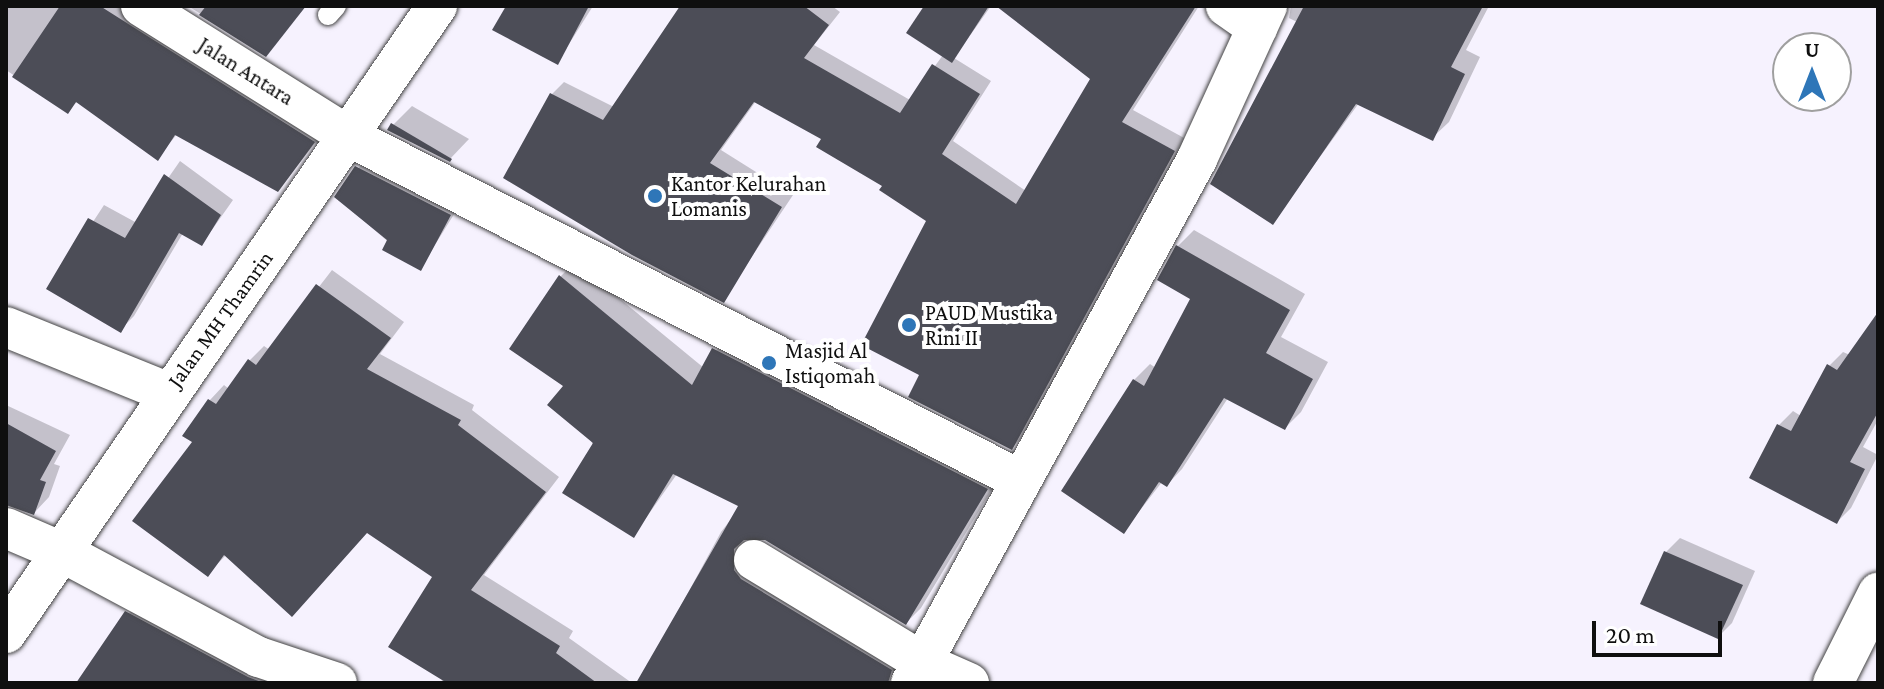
<!DOCTYPE html>
<style>
body{margin:0}
#map{position:relative;width:1884px;height:689px;overflow:hidden;background:#f6f2fe;font-family:"Crimson Pro",serif}
div>[style]{position:absolute}
.shadow>*{inset:0;background:#0003}
.building>*{inset:0;background:#4c4d57}
.roads{filter:drop-shadow(0 0 2px #424242) drop-shadow(0 0 2px #424242)}
.lane>*{height:20px;margin:-10px;padding:0 10px;transform-origin:10px;border-radius:10px;background:#fff}
.street>*{height:40px;margin:-20px;padding:0 20px;transform-origin:20px;border-radius:20px;background:#fff}
.dots>*{width:22px;height:22px;translate:-50% -50%;box-sizing:border-box;border:4px solid #fff;border-radius:50%}
span{translate:-50% -50%;white-space:nowrap;text-align:center;line-height:1.15;-webkit-text-stroke:8px #fff;paint-order:stroke}
.street-label{font-size:22px;color:#0f0f0f}
.poi-label{font-size:22px;color:#0f0f0f}
.left{translate:0 -50%;text-align:left}
.frame{position:absolute;inset:0;border:8px solid #0f0f0f;pointer-events:none}
.north{position:absolute;left:1772px;top:32px;width:80px;height:80px;box-sizing:border-box;background:#fff;border:2px solid #9f9f9f;border-radius:50%;rotate:0deg;font-size:22px;font-weight:700;line-height:32px;text-align:center;color:#0f0f0f}
.north::after{content:'';display:block;margin:auto;width:28px;height:36px;background:#2e76b8;clip-path:polygon(50% 0,100% 100%,50% 72%,0 100%)}
.scale{position:absolute;left:1592px;top:621px;width:130px;height:36px;box-sizing:border-box;border:4px solid #0f0f0f;border-top:0;padding-left:10px;font-size:24px;line-height:28px;white-space:nowrap;color:#0f0f0f;-webkit-text-stroke:6px #fff;paint-order:stroke}
</style>
<div id="map">
<div class="shadow">
<i style="clip-path:polygon(6px 6px,130px 6px,324px 132px,278px 190px,177px 134px,158px 158px,78px 101px,67px 111px,6px 70px)"></i>
<i style="clip-path:polygon(188px 6px,306px 6px,265px 54px)"></i>
<i style="clip-path:polygon(508px 6px,593px 6px,557px 63px)"></i>
<i style="clip-path:polygon(682px 6px,832px 6px,840px 12px,814px 45px,910px 100px,943px 55px,926px 6px,991px 6px,954px 58px,991px 81px,953px 141px,1026px 191px,1092px 79px,999px 6px,1199px 6px,1133px 110px,1186px 139px,1024px 435px,1012px 448px,922px 374px,928px 220px,824px 138px,756px 101px,721px 150px,793px 195px,723px 300px,552px 94px,564px 82px,614px 107px)"></i>
<i style="clip-path:polygon(1291px 6px,1489px 6px,1466px 50px,1480px 57px,1449px 122px,1432px 138px,1359px 103px,1272px 223px,1297px 22px,1289px 18px)"></i>
<i style="clip-path:polygon(412px 106px,469px 139px,449px 160px,393px 125px)"></i>
<i style="clip-path:polygon(368px 156px,461px 203px,420px 269px,336px 197px)"></i>
<i style="clip-path:polygon(180px 161px,233px 200px,202px 244px,183px 233px,134px 316px,120px 330px,49px 289px,104px 205px,137px 223px)"></i>
<i style="clip-path:polygon(1194px 230px,1305px 294px,1281px 337px,1328px 362px,1301px 412px,1285px 428px,1228px 398px,1182px 469px,1167px 485px,1162px 482px,1124px 531px,1134px 380px,1150px 364px,1156px 368px,1193px 298px,1178px 246px)"></i>
<i style="clip-path:polygon(575px 262px,704px 368px,728px 334px,1001px 474px,921px 608px,906px 623px,766px 538px,748px 538px,745px 543px,905px 655px,889px 683px,639px 683px,721px 532px,742px 505px,677px 474px,634px 535px,566px 386px,561px 276px)"></i>
<i style="clip-path:polygon(332px 270px,404px 322px,380px 354px,474px 405px,472px 410px,559px 477px,484px 575px,573px 631px,569px 638px,632px 683px,442px 683px,434px 577px,368px 531px,226px 555px,207px 575px,195px 442px,185px 435px,210px 400px,224px 385px,229px 389px,249px 361px,264px 346px,270px 350px)"></i>
<i style="clip-path:polygon(1878px 316px,1878px 420px,1863px 447px,1878px 455px,1851px 508px,1837px 522px,1779px 425px,1793px 411px,1801px 416px,1829px 366px,1843px 352px,1850px 355px)"></i>
<i style="clip-path:polygon(6px 405px,70px 435px,54px 464px,60px 466px,49px 497px,34px 513px,6px 504px)"></i>
<i style="clip-path:polygon(1680px 538px,1755px 571px,1732px 623px,1718px 637px,1643px 603px,1666px 552px)"></i>
<i style="clip-path:polygon(140px 599px,308px 683px,78px 683px)"></i>
</div>
<div class="building">
<i style="clip-path:polygon(60px 6px,100px 6px,315px 142px,278px 192px,175px 135px,158px 161px,76px 102px,68px 114px,12px 77px)"></i>
<i style="clip-path:polygon(206px 6px,306px 6px,266px 57px,199px 15px)"></i>
<i style="clip-path:polygon(506px 6px,589px 6px,558px 65px,492px 30px)"></i>
<i style="clip-path:polygon(680px 6px,804px 6px,829px 25px,804px 58px,900px 113px,932px 64px,980px 94px,942px 154px,1016px 204px,1090px 79px,996px 6px,1196px 6px,1122px 122px,1175px 151px,1012px 450px,908px 397px,919px 375px,861px 345px,926px 221px,879px 190px,882px 186px,816px 147px,821px 139px,754px 102px,710px 163px,782px 207px,724px 303px,632px 255px,503px 178px,550px 93px,603px 120px)"></i>
<i style="clip-path:polygon(924px 6px,989px 6px,952px 63px,906px 33px)"></i>
<i style="clip-path:polygon(1304px 6px,1483px 6px,1451px 67px,1465px 74px,1433px 141px,1356px 104px,1273px 225px,1210px 184px)"></i>
<i style="clip-path:polygon(391px 123px,452px 159px,450px 162px,387px 130px)"></i>
<i style="clip-path:polygon(355px 166px,451px 215px,421px 271px,382px 250px,387px 240px,334px 197px)"></i>
<i style="clip-path:polygon(164px 174px,221px 215px,202px 246px,179px 233px,121px 333px,46px 289px,88px 218px,125px 238px)"></i>
<i style="clip-path:polygon(1176px 245px,1290px 310px,1266px 353px,1313px 379px,1285px 430px,1224px 398px,1167px 487px,1159px 482px,1124px 534px,1061px 491px,1133px 379px,1144px 386px,1190px 299px,1157px 280px)"></i>
<i style="clip-path:polygon(559px 275px,692px 385px,712px 348px,988px 489px,906px 625px,765px 540px,744px 540px,734px 549px,734px 570px,741px 579px,892px 670px,888px 683px,636px 683px,738px 506px,673px 474px,634px 538px,562px 493px,593px 443px,547px 405px,563px 386px,509px 349px)"></i>
<i style="clip-path:polygon(316px 284px,391px 338px,367px 369px,461px 420px,458px 425px,546px 492px,471px 590px,560px 646px,556px 653px,597px 683px,447px 683px,388px 647px,432px 577px,367px 533px,292px 617px,224px 555px,208px 577px,132px 521px,192px 442px,182px 436px,208px 399px,216px 404px,248px 359px,256px 365px)"></i>
<i style="clip-path:polygon(1878px 312px,1878px 412px,1850px 462px,1865px 469px,1837px 524px,1749px 478px,1777px 424px,1791px 431px,1827px 364px,1837px 370px)"></i>
<i style="clip-path:polygon(6px 423px,56px 451px,40px 480px,46px 482px,34px 515px,6px 505px)"></i>
<i style="clip-path:polygon(1664px 551px,1743px 585px,1718px 639px,1640px 604px)"></i>
<i style="clip-path:polygon(125px 611px,248px 677px,264px 683px,76px 683px)"></i>
</div>
<div class="roads">
<div class="lane">
<i style="left:328px;top:15px;width:12px;rotate:-48deg"></i>
</div>
<div class="street">
<i style="left:141px;top:6px;width:247px;rotate:32.1deg"></i>
<i style="left:350px;top:137px;width:750px;rotate:27.11deg"></i>
<i style="left:1226px;top:6px;width:38px;rotate:35deg"></i>
<i style="left:6px;top:327px;width:174px;rotate:22deg"></i>
<i style="left:6px;top:528px;width:61px;rotate:23.2deg"></i>
<i style="left:62px;top:552px;width:223px;rotate:28.1deg"></i>
<i style="left:259px;top:657px;width:82px;rotate:18.4deg"></i>
<i style="left:754px;top:560px;width:201px;rotate:31.2deg"></i>
<i style="left:926px;top:664px;width:47px;rotate:23.8deg"></i>
<i style="left:6px;top:633px;width:761px;rotate:-55.5deg"></i>
<i style="left:911px;top:683px;width:597px;rotate:-61.37deg"></i>
<i style="left:1197px;top:159px;width:168px;rotate:-65.4deg"></i>
<i style="left:1833px;top:683px;width:101px;rotate:-63.4deg"></i>
</div>
</div>
<div class="dots">
<i style="left:655px;top:196px;background:#2e76b8"></i>
<i style="left:909px;top:325px;background:#2e76b8"></i>
<i style="left:769px;top:363px;background:#2e76b8"></i>
</div>
<div class="street-label">
<span style="left:246px;top:71px;rotate:32deg">Jalan Antara</span>
<span style="left:220px;top:319px;rotate:-54deg">Jalan MH Thamrin</span>
</div>
<div class="poi-label">
<span class="left" style="left:671px;top:196px">Kantor Kelurahan<br>Lomanis</span>
<span class="left" style="left:925px;top:325px">PAUD Mustika<br>Rini II</span>
<span class="left" style="left:785px;top:363px">Masjid Al<br>Istiqomah</span>
</div>
<div class="frame"></div>
<div class="north">U</div>
<div class="scale">20 m</div>
</div>
